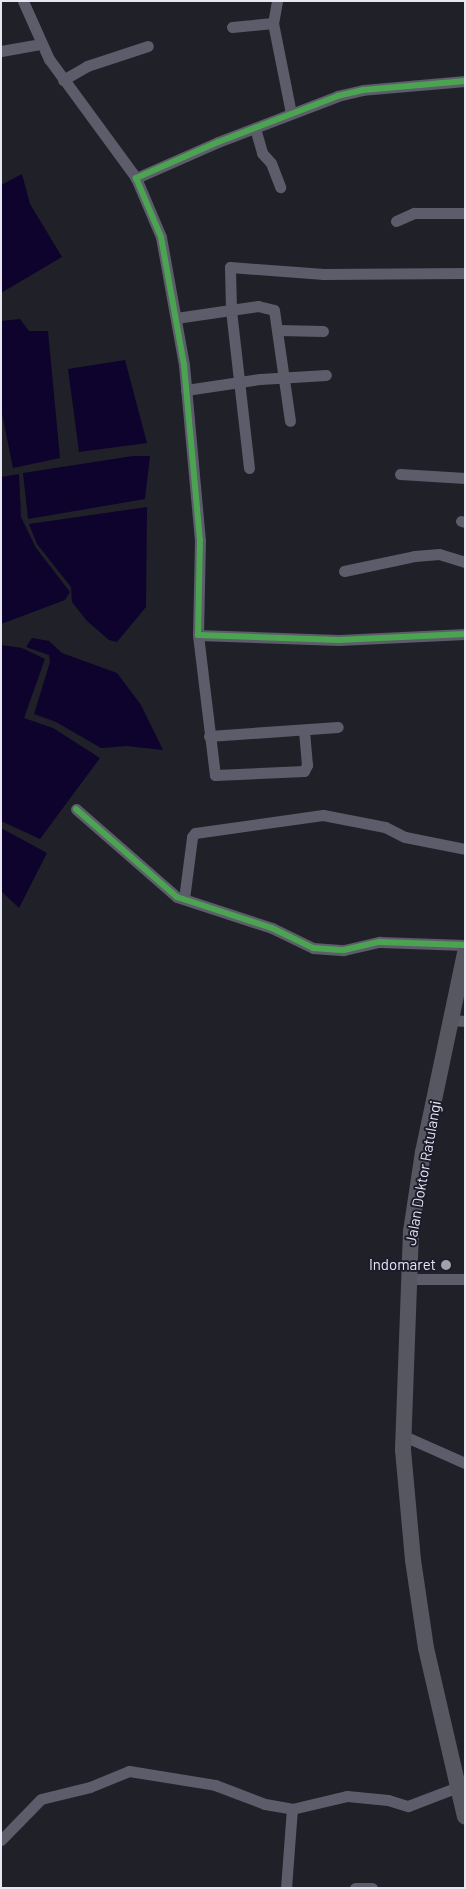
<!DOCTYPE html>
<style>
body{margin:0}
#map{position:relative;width:466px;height:1889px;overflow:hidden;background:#202028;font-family:Barlow,sans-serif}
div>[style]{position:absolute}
.water>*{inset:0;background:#0d032d}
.minor>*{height:11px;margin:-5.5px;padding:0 5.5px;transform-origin:5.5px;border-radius:5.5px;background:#5c5c6a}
.highway>*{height:16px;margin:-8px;padding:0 8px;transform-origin:8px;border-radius:8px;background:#575762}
.cycleway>*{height:6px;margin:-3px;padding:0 3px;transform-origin:3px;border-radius:3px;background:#4ca352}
.dots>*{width:14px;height:14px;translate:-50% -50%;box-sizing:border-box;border:2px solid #1c1c2c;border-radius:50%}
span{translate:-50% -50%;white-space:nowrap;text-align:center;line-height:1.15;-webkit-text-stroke:4px #1c1c2c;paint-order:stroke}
.street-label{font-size:15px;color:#e7e7f3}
.poi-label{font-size:15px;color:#e7e7f3}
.right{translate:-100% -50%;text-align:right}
.frame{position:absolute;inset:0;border:2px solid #e7e7f3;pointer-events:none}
</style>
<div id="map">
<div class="water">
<i style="clip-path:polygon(22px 174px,30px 204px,62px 257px,1px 293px,1px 185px)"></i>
<i style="clip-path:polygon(20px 319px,29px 331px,48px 331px,60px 458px,13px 468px,1px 409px,1px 321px)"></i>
<i style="clip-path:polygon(125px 360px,147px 443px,79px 452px,68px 369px)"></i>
<i style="clip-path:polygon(133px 456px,150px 456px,145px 499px,28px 519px,23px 473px)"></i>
<i style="clip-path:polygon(19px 474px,21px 517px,36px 548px,70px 592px,65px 600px,1px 624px,1px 477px)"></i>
<i style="clip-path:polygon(147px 507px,146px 607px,117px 642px,109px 640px,87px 621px,72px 602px,71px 587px,37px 544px,29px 524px)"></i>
<i style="clip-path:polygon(32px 638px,49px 641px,62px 653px,117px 673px,141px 705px,163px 750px,127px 746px,101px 748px,56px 722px,34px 714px,50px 662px,49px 655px,26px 647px)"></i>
<i style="clip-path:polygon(1px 645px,22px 648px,45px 659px,24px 718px,53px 728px,100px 758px,40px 839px,1px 821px)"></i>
<i style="clip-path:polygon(1px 828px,47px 853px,19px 908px,1px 891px)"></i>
</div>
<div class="minor">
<i style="left:23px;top:1px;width:64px;rotate:65.9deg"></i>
<i style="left:49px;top:59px;width:147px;rotate:53.8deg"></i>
<i style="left:277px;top:1px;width:22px;rotate:100deg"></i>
<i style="left:273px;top:23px;width:92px;rotate:78.7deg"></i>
<i style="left:232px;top:27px;width:41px;rotate:-5.6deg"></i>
<i style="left:1px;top:51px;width:41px;rotate:-9.9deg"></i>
<i style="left:63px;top:80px;width:28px;rotate:-30deg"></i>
<i style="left:87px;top:66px;width:64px;rotate:-18.2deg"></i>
<i style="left:465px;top:81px;width:102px;rotate:175deg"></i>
<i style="left:363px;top:90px;width:26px;rotate:167deg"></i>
<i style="left:338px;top:96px;width:129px;rotate:159deg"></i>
<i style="left:218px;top:142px;width:90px;rotate:156.3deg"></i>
<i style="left:136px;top:178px;width:64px;rotate:67deg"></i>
<i style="left:161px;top:237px;width:130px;rotate:79.8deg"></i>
<i style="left:184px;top:365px;width:176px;rotate:84.8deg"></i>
<i style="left:200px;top:540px;width:95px;rotate:91.2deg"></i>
<i style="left:198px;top:635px;width:141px;rotate:2deg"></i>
<i style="left:339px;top:640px;width:126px;rotate:-2.7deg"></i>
<i style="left:255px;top:128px;width:26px;rotate:74deg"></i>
<i style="left:262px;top:153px;width:13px;rotate:48deg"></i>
<i style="left:271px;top:163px;width:26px;rotate:69deg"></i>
<i style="left:396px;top:221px;width:20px;rotate:-24deg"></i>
<i style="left:414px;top:213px;width:51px"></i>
<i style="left:176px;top:318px;width:83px;rotate:-8.3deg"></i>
<i style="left:258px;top:306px;width:16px;rotate:14deg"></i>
<i style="left:274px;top:310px;width:112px;rotate:81.8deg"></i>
<i style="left:278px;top:330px;width:45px;rotate:1.3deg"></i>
<i style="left:186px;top:390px;width:75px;rotate:-8.5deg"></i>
<i style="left:260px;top:379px;width:66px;rotate:-3.5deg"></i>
<i style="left:249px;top:468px;width:160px;rotate:-96.5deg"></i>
<i style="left:231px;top:309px;width:42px;rotate:-91.4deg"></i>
<i style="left:230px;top:267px;width:94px;rotate:4.3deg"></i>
<i style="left:324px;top:274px;width:141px;rotate:-0.4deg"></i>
<i style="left:400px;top:474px;width:65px;rotate:3.5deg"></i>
<i style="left:461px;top:521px;width:4px;rotate:14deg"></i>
<i style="left:344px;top:571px;width:73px;rotate:-11.9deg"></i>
<i style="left:415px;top:556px;width:24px;rotate:-5deg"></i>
<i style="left:439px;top:554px;width:27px;rotate:17deg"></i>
<i style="left:198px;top:635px;width:141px;rotate:83.1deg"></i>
<i style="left:215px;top:775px;width:89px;rotate:-2.6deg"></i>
<i style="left:304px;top:771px;width:7px;rotate:-63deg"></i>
<i style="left:307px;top:765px;width:35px;rotate:-95deg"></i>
<i style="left:209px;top:736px;width:129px;rotate:-4deg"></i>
<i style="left:76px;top:809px;width:134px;rotate:41.1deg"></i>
<i style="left:177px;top:897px;width:100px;rotate:18.1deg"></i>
<i style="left:272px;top:928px;width:46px;rotate:26deg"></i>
<i style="left:313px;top:948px;width:31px;rotate:4deg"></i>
<i style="left:344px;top:950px;width:37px;rotate:-13deg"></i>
<i style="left:380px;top:942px;width:85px;rotate:2deg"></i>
<i style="left:184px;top:899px;width:63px;rotate:-82.6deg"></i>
<i style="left:192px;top:837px;width:5px;rotate:-53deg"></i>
<i style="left:195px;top:833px;width:129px;rotate:-8deg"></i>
<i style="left:323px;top:815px;width:63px;rotate:11deg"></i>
<i style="left:385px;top:827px;width:22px;rotate:27deg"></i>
<i style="left:405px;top:837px;width:61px;rotate:11.3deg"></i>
<i style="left:452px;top:1020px;width:13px;rotate:4deg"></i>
<i style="left:407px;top:1279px;width:58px"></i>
<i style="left:404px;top:1436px;width:67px;rotate:23.9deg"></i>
<i style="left:1px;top:1840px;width:57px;rotate:-45.7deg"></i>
<i style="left:41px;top:1799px;width:50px;rotate:-13.8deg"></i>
<i style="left:90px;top:1787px;width:42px;rotate:-22.3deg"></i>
<i style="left:129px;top:1771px;width:87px;rotate:9.2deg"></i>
<i style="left:215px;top:1785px;width:53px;rotate:20.8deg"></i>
<i style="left:265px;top:1804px;width:27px;rotate:10deg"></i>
<i style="left:286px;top:1888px;width:79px;rotate:-85.7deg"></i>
<i style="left:292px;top:1809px;width:57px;rotate:-13.3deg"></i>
<i style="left:347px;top:1796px;width:41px;rotate:5.6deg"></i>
<i style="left:388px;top:1800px;width:21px;rotate:17deg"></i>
<i style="left:408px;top:1806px;width:53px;rotate:-20.8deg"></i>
<i style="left:355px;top:1888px;width:17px"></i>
</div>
<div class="highway">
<i style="left:465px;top:953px;width:203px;rotate:101.9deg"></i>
<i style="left:423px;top:1152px;width:80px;rotate:98.6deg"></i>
<i style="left:411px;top:1231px;width:219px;rotate:92.1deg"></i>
<i style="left:403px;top:1450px;width:110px;rotate:84.8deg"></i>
<i style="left:413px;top:1560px;width:89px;rotate:81.6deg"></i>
<i style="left:426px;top:1648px;width:173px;rotate:77deg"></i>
</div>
<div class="cycleway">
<i style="left:465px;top:81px;width:102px;rotate:175deg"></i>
<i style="left:363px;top:90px;width:26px;rotate:167deg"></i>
<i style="left:338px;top:96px;width:129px;rotate:159deg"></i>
<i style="left:218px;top:142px;width:90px;rotate:156.3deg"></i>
<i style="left:136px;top:178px;width:64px;rotate:67deg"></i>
<i style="left:161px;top:237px;width:130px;rotate:79.8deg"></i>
<i style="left:184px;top:365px;width:176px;rotate:84.8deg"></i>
<i style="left:200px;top:540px;width:95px;rotate:91.2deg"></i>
<i style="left:198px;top:635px;width:141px;rotate:2deg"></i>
<i style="left:339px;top:640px;width:126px;rotate:-2.7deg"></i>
<i style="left:76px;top:809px;width:134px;rotate:41.1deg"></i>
<i style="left:177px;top:897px;width:100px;rotate:18.1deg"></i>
<i style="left:272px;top:928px;width:46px;rotate:26deg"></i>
<i style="left:313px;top:948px;width:31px;rotate:4deg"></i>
<i style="left:344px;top:950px;width:37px;rotate:-13deg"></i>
<i style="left:380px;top:942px;width:85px;rotate:2deg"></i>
</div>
<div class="dots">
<i style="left:446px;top:1265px;background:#a1a1ac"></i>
</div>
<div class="street-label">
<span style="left:423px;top:1173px;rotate:-80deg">Jalan Doktor Ratulangi</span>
</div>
<div class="poi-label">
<span class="right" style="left:436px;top:1265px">Indomaret</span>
</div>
<div class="frame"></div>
</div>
